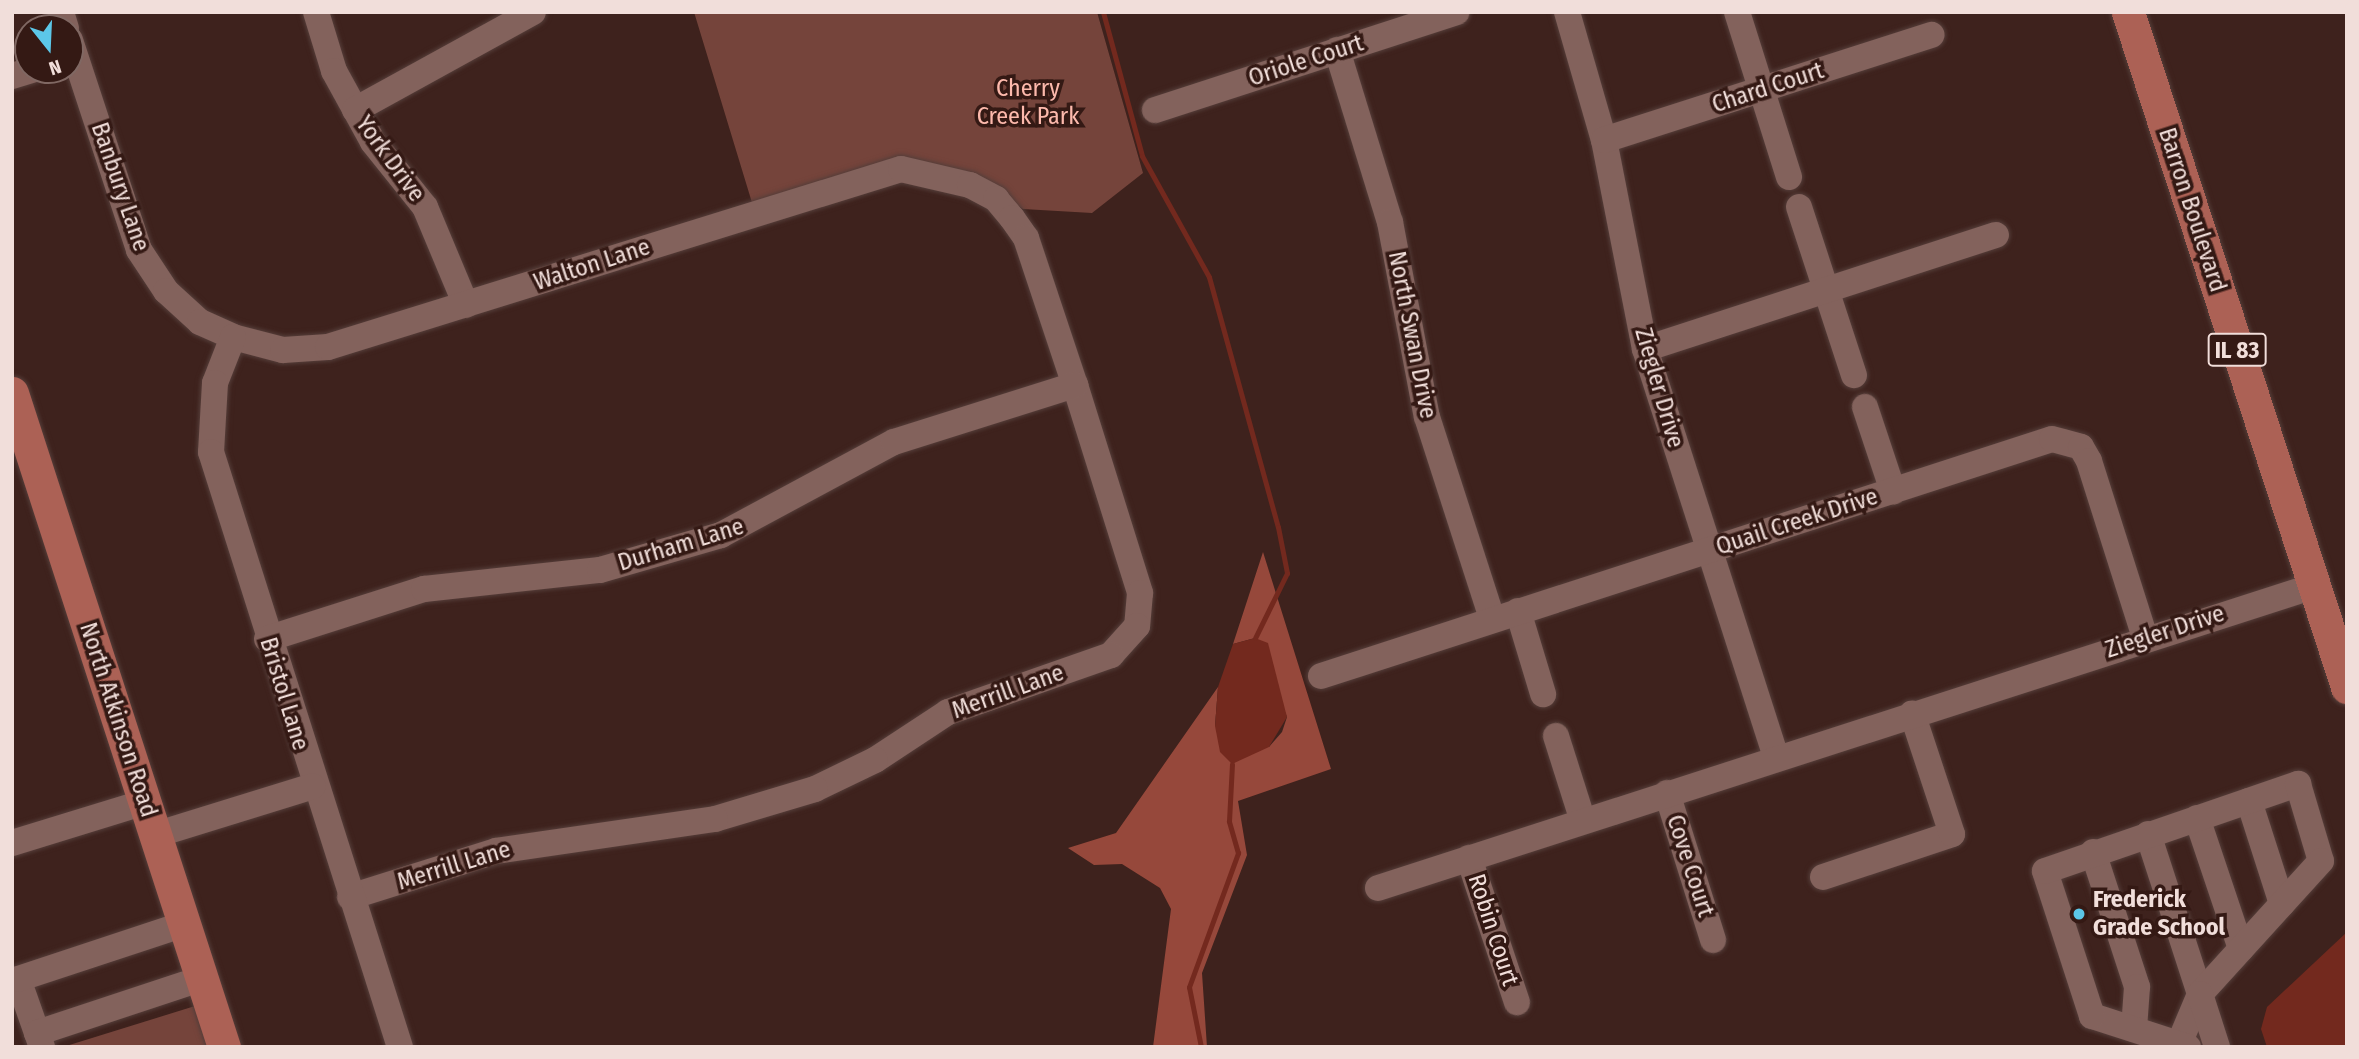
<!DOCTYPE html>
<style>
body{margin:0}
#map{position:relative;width:2359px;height:1059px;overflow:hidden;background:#3e221d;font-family:"Fira Sans Condensed",sans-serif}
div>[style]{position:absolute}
.green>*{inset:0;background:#75443b}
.forest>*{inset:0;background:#96483b}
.water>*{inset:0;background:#73291e}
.stream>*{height:5px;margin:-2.5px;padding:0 2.5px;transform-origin:2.5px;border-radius:2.5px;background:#73291e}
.roads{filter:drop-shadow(0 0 2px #553e3a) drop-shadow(0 0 2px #553e3a)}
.minor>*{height:26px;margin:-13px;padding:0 13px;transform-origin:13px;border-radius:13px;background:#83625c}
.major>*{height:33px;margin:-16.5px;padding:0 16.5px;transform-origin:16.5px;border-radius:16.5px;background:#ac6155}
.dots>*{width:19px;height:19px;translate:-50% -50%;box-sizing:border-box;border:4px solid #341914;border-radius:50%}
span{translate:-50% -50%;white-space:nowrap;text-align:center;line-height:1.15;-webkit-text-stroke:7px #341914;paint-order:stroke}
.shield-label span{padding:2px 5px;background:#341914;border:2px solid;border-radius:5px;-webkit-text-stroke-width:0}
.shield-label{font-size:23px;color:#f1deda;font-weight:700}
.street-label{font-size:24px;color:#f1deda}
.park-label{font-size:24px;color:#fdb9ac}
.poi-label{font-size:24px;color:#f1deda;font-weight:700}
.left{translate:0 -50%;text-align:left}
.frame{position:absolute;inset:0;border:14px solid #f1deda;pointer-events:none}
.north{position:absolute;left:14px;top:14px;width:70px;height:70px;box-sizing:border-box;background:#341914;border:2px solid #806863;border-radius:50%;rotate:162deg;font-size:19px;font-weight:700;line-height:28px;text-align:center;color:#f1deda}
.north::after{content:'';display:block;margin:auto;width:24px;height:32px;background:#5cc7e8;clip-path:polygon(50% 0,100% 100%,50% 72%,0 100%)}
</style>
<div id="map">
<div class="green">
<i style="clip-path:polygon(694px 12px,1097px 12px,1143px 173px,1092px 213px,1023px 209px,970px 172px,895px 160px,753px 206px)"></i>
<i style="clip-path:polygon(195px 1006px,208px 1047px,63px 1047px)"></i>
</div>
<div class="forest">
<i style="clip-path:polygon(1263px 552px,1331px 769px,1238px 801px,1247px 855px,1202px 973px,1207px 1047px,1153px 1047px,1171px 909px,1160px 888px,1122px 864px,1094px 865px,1068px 848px,1116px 833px,1218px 687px,1215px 726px,1269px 747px,1282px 732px,1287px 717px,1255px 638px,1233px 644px)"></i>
</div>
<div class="water">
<i style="clip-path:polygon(1255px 638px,1268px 643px,1287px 717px,1269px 747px,1232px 764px,1220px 752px,1215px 726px,1218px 687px,1233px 644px)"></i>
<i style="clip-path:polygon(2347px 932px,2347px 1047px,2267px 1047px,2261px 1029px,2267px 1007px)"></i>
</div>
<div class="stream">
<i style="left:1103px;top:12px;width:149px;rotate:74.8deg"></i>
<i style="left:1142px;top:156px;width:138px;rotate:61deg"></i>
<i style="left:1209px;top:277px;width:259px;rotate:74.6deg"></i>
<i style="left:1278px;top:527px;width:47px;rotate:78.9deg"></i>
<i style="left:1287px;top:573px;width:72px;rotate:116.2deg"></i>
<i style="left:1201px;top:1047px;width:61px;rotate:-101.3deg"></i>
<i style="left:1189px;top:987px;width:143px;rotate:-69.9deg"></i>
<i style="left:1238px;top:853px;width:33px;rotate:-106deg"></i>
<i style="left:1229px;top:821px;width:57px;rotate:-87deg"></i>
</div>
<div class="roads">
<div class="minor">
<i style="left:61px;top:12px;width:17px;rotate:73deg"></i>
<i style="left:316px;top:12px;width:62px;rotate:73deg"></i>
<i style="left:334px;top:71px;width:81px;rotate:61.2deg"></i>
<i style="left:373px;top:142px;width:83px;rotate:51.3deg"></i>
<i style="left:425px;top:207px;width:106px;rotate:67.3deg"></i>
<i style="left:1567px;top:12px;width:133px;rotate:73.9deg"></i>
<i style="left:1604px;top:140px;width:213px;rotate:78.9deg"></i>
<i style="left:1645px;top:349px;width:429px;rotate:72.2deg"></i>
<i style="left:1737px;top:12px;width:173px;rotate:72.5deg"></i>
<i style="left:70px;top:40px;width:221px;rotate:71.8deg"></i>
<i style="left:139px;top:250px;width:49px;rotate:56.6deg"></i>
<i style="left:166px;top:291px;width:46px;rotate:42.4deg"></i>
<i style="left:200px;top:322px;width:36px;rotate:24deg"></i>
<i style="left:233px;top:337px;width:52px;rotate:14.6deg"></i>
<i style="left:283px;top:350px;width:45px;rotate:-3.8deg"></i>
<i style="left:328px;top:347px;width:600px;rotate:-17.26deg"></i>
<i style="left:901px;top:169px;width:71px;rotate:13.1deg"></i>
<i style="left:970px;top:185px;width:30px;rotate:28deg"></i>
<i style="left:996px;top:199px;width:25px;rotate:50deg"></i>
<i style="left:1012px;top:218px;width:24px;rotate:55deg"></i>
<i style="left:1026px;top:238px;width:155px;rotate:71.6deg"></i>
<i style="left:1075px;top:385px;width:218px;rotate:72.6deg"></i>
<i style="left:1140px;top:593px;width:33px;rotate:95deg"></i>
<i style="left:1137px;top:626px;width:39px;rotate:132deg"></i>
<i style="left:1111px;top:655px;width:173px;rotate:160.7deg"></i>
<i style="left:948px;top:712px;width:87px;rotate:146.7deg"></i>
<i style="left:875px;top:760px;width:67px;rotate:154.2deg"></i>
<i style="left:815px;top:789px;width:104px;rotate:163.3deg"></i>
<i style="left:715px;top:819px;width:221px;rotate:171.7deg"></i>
<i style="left:496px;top:851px;width:153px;rotate:162.5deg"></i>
<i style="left:1337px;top:50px;width:180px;rotate:72.9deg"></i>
<i style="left:1390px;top:222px;width:198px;rotate:79.3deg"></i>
<i style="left:1427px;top:417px;width:211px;rotate:72.1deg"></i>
<i style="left:12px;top:76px;width:21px;rotate:-17deg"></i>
<i style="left:355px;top:110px;width:203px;rotate:-28.8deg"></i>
<i style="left:1155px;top:110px;width:317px;rotate:-18deg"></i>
<i style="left:1604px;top:140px;width:344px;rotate:-17.8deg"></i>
<i style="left:1799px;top:207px;width:177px;rotate:71.9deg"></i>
<i style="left:233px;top:337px;width:49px;rotate:111.4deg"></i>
<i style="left:215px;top:383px;width:69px;rotate:93.3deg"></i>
<i style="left:211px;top:452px;width:624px;rotate:72.38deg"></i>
<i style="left:1645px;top:349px;width:369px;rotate:-18deg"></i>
<i style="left:1865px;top:407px;width:89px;rotate:71.6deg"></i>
<i style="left:1518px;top:611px;width:87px;rotate:73.2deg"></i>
<i style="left:267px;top:639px;width:165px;rotate:-17.7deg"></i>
<i style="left:424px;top:589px;width:177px;rotate:-6.2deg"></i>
<i style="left:600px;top:570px;width:126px;rotate:-16.1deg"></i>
<i style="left:721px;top:535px;width:196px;rotate:-28.3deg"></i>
<i style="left:894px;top:442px;width:190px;rotate:-17.5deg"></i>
<i style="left:1321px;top:676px;width:768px;rotate:-17.96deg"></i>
<i style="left:2052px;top:439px;width:30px;rotate:15deg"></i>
<i style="left:2081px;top:447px;width:16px;rotate:60deg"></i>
<i style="left:2089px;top:461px;width:186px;rotate:72.4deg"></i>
<i style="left:1556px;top:736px;width:89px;rotate:72.4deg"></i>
<i style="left:1667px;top:793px;width:154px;rotate:72.6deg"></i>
<i style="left:2249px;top:801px;width:108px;rotate:72.2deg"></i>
<i style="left:2197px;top:818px;width:138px;rotate:71.4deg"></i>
<i style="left:2148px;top:834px;width:168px;rotate:72deg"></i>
<i style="left:2200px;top:994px;width:54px;rotate:112.8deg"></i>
<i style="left:155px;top:835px;width:165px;rotate:-17.2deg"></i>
<i style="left:12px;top:843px;width:139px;rotate:-17.1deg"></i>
<i style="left:2093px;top:852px;width:142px;rotate:71.9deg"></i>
<i style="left:2137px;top:987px;width:42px;rotate:94.1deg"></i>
<i style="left:1469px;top:858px;width:152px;rotate:71.6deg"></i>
<i style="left:1823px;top:877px;width:136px;rotate:-18.4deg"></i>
<i style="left:1952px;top:834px;width:127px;rotate:-108.3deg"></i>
<i style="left:1378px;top:888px;width:984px;rotate:-17.88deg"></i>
<i style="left:37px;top:1033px;width:57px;rotate:-109.4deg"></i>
<i style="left:18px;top:979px;width:175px;rotate:-18.3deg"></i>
<i style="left:42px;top:1047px;width:15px;rotate:-110deg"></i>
<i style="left:37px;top:1033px;width:156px;rotate:-18.3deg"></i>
<i style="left:2188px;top:1047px;width:101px;rotate:-162.1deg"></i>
<i style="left:2092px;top:1016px;width:152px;rotate:-108deg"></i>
<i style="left:2045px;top:871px;width:268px;rotate:-19deg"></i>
<i style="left:2298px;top:784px;width:80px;rotate:73.4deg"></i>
<i style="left:2321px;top:861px;width:180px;rotate:132.3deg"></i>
<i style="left:2200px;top:994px;width:56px;rotate:72.2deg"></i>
</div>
<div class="major">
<i style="left:2128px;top:12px;width:710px;rotate:72.02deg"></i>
<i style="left:12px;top:393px;width:688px;rotate:72.04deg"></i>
</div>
</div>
<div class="dots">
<i style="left:2079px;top:914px;background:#5cc7e8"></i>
</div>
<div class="shield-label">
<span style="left:2237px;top:350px">IL 83</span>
</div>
<div class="street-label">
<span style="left:1306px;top:61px;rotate:-18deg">Oriole Court</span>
<span style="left:1768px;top:88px;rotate:-18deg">Chard Court</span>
<span style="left:390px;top:159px;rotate:54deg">York Drive</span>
<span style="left:120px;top:187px;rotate:71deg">Banbury Lane</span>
<span style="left:2192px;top:210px;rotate:72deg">Barron Boulevard</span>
<span style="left:592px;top:265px;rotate:-18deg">Walton Lane</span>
<span style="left:1412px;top:335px;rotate:79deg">North Swan Drive</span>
<span style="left:1659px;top:388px;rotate:74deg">Ziegler Drive</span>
<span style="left:1797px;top:522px;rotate:-18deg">Quail Creek Drive</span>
<span style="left:681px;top:545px;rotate:-17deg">Durham Lane</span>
<span style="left:2165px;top:632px;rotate:-18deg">Ziegler Drive</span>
<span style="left:1008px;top:692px;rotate:-20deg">Merrill Lane</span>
<span style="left:284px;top:694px;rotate:73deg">Bristol Lane</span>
<span style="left:118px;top:720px;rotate:72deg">North Atkinson Road</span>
<span style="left:454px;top:866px;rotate:-17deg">Merrill Lane</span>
<span style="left:1690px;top:866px;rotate:72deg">Cove Court</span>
<span style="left:1493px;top:930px;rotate:72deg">Robin Court</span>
</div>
<div class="park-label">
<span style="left:1028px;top:103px">Cherry<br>Creek Park</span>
</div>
<div class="poi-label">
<span class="left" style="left:2093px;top:914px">Frederick<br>Grade School</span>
</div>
<div class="frame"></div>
<div class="north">N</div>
</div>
